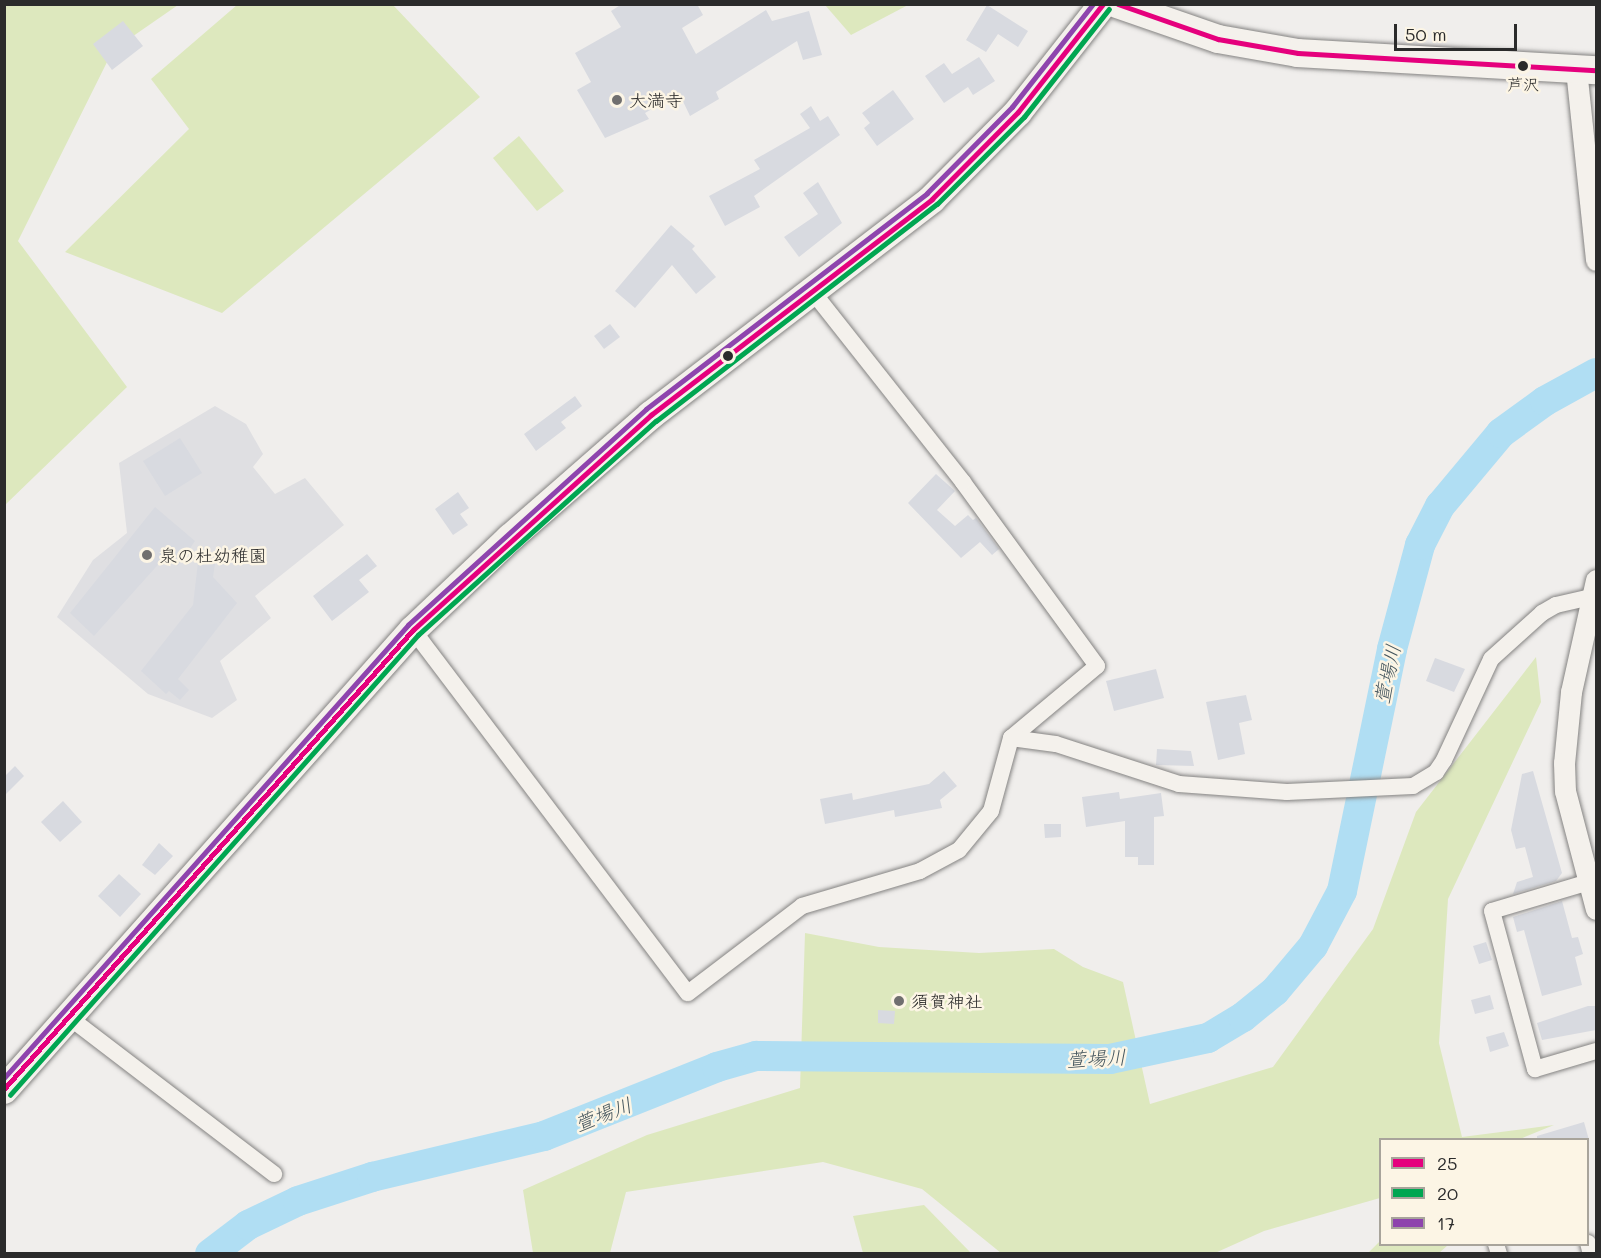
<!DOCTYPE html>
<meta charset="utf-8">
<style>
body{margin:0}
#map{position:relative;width:1601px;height:1258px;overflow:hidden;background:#f0eeec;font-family:Mali,"Klee One",sans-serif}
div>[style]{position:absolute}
.built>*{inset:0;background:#dfdfe2}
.green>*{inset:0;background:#dde8be}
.river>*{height:30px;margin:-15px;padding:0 15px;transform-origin:15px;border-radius:15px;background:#b0def3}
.building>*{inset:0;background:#d8dae0}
.roads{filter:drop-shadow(0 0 2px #848382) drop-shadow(0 0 2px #848382)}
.minor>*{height:16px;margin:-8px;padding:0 8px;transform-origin:8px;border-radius:8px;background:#f4f1ec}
.tertiary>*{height:21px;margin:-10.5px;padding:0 10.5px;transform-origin:10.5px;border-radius:10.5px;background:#f4f1ec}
.trunk>*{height:28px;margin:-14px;padding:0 14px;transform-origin:14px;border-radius:14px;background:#f4f1ec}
.bus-1>*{height:4.5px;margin:-2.25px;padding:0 2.25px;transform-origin:2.25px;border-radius:2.25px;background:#e5007d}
.bus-2>*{height:4.5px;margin:-2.25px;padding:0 2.25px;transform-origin:2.25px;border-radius:2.25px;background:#00a651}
.bus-3>*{height:4.5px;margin:-2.25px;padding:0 2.25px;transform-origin:2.25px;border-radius:2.25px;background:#8e44ad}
.dots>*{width:16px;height:16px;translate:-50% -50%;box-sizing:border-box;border:3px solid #fcf5e5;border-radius:50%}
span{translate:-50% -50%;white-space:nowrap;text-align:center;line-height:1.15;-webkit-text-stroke:5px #fcf5e5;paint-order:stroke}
.bus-label{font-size:16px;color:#2b2b2b}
.poi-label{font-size:18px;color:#2b2b2b}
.left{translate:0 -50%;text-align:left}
.water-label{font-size:20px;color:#45565e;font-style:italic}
.frame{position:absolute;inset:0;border:6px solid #2b2b2b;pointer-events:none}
.legend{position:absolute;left:1379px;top:1138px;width:210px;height:108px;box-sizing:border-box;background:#fcf5e5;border:2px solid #a8a49b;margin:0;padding:8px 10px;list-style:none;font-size:18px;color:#2b2b2b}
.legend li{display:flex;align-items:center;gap:12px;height:30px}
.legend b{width:30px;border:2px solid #a8a49b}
.scale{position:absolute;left:1394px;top:24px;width:123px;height:27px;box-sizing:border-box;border:3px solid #2b2b2b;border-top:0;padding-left:8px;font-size:18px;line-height:21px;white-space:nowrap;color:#2b2b2b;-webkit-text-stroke:4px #fcf5e5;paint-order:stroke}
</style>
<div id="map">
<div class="built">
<i style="clip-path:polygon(215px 406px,246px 424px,263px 454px,253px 467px,275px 494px,305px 478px,344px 525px,255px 596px,271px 618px,220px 661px,237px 700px,212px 718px,148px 694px,57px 617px,93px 560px,127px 533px,119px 463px)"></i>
</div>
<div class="green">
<i style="clip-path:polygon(5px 5px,178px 5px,113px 50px,18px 241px,127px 387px,5px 505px)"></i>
<i style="clip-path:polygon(237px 5px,393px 5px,480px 97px,222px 313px,65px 252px,189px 129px,151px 79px)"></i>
<i style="clip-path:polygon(825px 5px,908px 5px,851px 35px)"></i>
<i style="clip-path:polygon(519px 136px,564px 191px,537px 211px,493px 158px)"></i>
<i style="clip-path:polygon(1536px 657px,1541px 702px,1448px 899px,1439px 1043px,1462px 1137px,1554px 1125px,1520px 1139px,1380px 1140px,1380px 1198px,1264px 1231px,1215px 1253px,1001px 1253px,922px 1189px,823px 1162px,626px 1192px,610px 1253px,533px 1253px,523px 1190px,647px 1135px,800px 1088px,805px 933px,879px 947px,979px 953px,1054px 949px,1083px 967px,1123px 982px,1150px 1104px,1273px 1067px,1373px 929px,1416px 812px)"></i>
<i style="clip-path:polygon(924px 1205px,971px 1253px,863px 1253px,853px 1216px)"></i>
<i style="clip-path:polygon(1380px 1241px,1380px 1244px,1448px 1245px,1439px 1253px,1368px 1253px)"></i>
</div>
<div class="river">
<i style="left:210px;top:1254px;width:48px;rotate:-37.3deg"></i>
<i style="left:248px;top:1225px;width:55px;rotate:-25.6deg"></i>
<i style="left:298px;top:1201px;width:78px;rotate:-18deg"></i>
<i style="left:372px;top:1177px;width:177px;rotate:-13.4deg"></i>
<i style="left:544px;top:1136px;width:186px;rotate:-21.7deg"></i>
<i style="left:717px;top:1067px;width:41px;rotate:-15.8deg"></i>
<i style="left:756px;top:1056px;width:354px;rotate:0.5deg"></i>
<i style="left:1110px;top:1059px;width:100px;rotate:-12.1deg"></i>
<i style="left:1208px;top:1038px;width:41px;rotate:-31deg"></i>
<i style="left:1243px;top:1017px;width:41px;rotate:-39.1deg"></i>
<i style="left:1275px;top:991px;width:59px;rotate:-49.8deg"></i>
<i style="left:1313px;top:946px;width:62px;rotate:-62.2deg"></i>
<i style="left:1342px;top:891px;width:247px;rotate:-78.3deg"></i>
<i style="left:1392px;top:649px;width:108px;rotate:-74.9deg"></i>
<i style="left:1420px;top:545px;width:44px;rotate:-62.9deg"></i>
<i style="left:1440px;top:506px;width:95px;rotate:-50.1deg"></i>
<i style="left:1501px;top:433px;width:54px;rotate:-36deg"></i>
<i style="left:1545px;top:401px;width:58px;rotate:-28.8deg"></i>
</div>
<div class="building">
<i style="clip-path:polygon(622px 4px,697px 4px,703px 15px,682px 28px,696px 54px,766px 10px,772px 21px,809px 11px,822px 55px,803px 60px,797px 41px,716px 92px,719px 99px,690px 116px,679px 93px,645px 113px,649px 119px,605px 138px,577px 90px,591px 82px,575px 53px,621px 27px,611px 11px)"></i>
<i style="clip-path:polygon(987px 5px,1028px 31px,1018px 47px,998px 34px,986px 52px,966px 40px)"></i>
<i style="clip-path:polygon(123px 21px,143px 46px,112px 70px,93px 44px)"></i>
<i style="clip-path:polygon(979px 57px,995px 81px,973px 95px,968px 87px,944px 103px,925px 76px,944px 63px,952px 74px)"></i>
<i style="clip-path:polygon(893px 90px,914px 119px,877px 146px,864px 128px,870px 123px,862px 113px)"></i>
<i style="clip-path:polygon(811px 106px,820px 121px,828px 116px,840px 135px,754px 196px,760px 207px,725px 226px,709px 196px,760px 169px,754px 160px,810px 128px,800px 114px)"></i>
<i style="clip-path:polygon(818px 182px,842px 223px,799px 257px,784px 237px,818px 214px,803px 193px)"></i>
<i style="clip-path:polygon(671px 225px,695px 246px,692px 249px,716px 277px,696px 294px,672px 265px,635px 308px,615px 291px)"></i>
<i style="clip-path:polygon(610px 324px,620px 337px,604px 349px,594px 336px)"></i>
<i style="clip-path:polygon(575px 396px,582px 406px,561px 422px,566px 428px,536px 451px,524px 434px)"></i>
<i style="clip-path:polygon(180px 438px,202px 473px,165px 496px,143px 461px)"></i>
<i style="clip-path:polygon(936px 474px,955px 491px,937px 510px,955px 526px,968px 515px,973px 520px,976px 518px,999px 549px,992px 555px,980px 542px,961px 558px,908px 503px)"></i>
<i style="clip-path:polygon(458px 492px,469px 508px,460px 514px,468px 525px,453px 535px,435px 509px)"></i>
<i style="clip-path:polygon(155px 507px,195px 541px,178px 566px,164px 558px,94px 636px,70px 613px)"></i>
<i style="clip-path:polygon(200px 545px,216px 558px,213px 577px,237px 603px,178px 679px,189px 690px,180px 700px,169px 691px,166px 694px,141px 671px,193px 605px)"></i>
<i style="clip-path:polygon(367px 554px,377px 566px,359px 580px,369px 592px,332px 621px,313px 596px)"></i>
<i style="clip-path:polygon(1435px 658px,1465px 669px,1454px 692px,1426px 681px)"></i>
<i style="clip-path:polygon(1156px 669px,1164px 698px,1114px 711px,1106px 681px)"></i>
<i style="clip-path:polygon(1246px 695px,1252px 720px,1239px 723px,1245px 754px,1218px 760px,1206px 702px)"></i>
<i style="clip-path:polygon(1157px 749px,1191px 751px,1194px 766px,1156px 765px)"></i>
<i style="clip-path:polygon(15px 766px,24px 776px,4px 796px,4px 777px)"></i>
<i style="clip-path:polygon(944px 771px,957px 786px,940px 800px,942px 808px,895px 817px,894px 810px,825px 824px,820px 799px,852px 793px,853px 800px,929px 784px)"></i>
<i style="clip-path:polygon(1533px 771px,1562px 873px,1556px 881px,1513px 894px,1517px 882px,1533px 877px,1525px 847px,1516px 849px,1511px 830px,1522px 774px)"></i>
<i style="clip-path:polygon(1119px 792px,1120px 799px,1161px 793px,1164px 816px,1154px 817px,1154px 865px,1138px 865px,1138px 857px,1125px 857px,1125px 821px,1086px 827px,1082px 797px)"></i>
<i style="clip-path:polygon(63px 801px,82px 822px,60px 842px,41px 822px)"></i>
<i style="clip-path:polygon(1044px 824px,1061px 824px,1061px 837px,1045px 838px)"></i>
<i style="clip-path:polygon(159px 843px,173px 856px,155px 875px,142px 865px)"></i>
<i style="clip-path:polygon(119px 874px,141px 894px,120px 917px,98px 896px)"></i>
<i style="clip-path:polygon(1562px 901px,1572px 938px,1578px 937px,1583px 954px,1575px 957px,1582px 985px,1542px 996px,1524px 930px,1517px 932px,1513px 917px)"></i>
<i style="clip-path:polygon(1486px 942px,1492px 960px,1479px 964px,1473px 946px)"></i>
<i style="clip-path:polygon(1490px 995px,1494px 1009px,1475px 1014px,1471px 1000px)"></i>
<i style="clip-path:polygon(1588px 1006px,1596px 1006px,1596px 1030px,1542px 1040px,1537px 1023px)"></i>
<i style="clip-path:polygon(878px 1010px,895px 1011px,894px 1024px,878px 1023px)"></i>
<i style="clip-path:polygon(1504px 1032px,1509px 1046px,1490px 1052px,1486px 1037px)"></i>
<i style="clip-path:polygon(1584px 1122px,1589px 1140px,1537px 1140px,1537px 1136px)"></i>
</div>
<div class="roads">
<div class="minor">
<i style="left:413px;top:630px;width:455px;rotate:52.9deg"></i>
<i style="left:688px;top:993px;width:143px;rotate:-37.3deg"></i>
<i style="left:802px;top:906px;width:123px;rotate:-16.5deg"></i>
<i style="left:920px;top:871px;width:44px;rotate:-28.3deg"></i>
<i style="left:959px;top:850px;width:50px;rotate:-50.6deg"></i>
<i style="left:991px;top:811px;width:76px;rotate:-74.7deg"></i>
<i style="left:1011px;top:738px;width:112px;rotate:-39.9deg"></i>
<i style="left:1097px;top:666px;width:228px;rotate:-126.1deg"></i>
<i style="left:963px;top:482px;width:241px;rotate:-128.3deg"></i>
<i style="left:1011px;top:738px;width:45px;rotate:7.6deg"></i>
<i style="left:1056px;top:744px;width:129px;rotate:18deg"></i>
<i style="left:1179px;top:784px;width:108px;rotate:4.2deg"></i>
<i style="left:1287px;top:792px;width:126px;rotate:-2.7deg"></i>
<i style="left:1413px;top:786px;width:27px;rotate:-31deg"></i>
<i style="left:1436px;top:772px;width:14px;rotate:-56deg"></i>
<i style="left:1444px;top:760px;width:111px;rotate:-65deg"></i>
<i style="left:1491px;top:659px;width:69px;rotate:-42deg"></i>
<i style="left:1542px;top:613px;width:16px;rotate:-30deg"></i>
<i style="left:1556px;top:605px;width:37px;rotate:-13deg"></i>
<i style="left:1589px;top:882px;width:101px;rotate:163.4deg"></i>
<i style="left:1492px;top:911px;width:164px;rotate:74.8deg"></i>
<i style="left:1535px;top:1069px;width:64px;rotate:-16.4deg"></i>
<i style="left:70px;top:1018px;width:257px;rotate:37.4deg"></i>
<i style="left:1588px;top:1243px;width:11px;rotate:75deg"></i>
<i style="left:1496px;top:1244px;width:10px;rotate:73deg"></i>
</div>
<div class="tertiary">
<i style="left:1576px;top:69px;width:192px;rotate:84deg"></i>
<i style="left:1596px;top:580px;width:115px;rotate:102.6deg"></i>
<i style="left:1571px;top:692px;width:71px;rotate:95.6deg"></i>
<i style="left:1564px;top:763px;width:28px;rotate:88deg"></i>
<i style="left:1565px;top:791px;width:122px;rotate:75.3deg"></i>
</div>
<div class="trunk">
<i style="left:1117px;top:4px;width:107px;rotate:19.1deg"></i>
<i style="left:1218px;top:39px;width:81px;rotate:9.9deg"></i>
<i style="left:1298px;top:53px;width:298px;rotate:3.3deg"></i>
<i style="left:4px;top:1090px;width:616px;rotate:-48.36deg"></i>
<i style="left:413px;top:630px;width:134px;rotate:-43.5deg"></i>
<i style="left:510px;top:538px;width:187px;rotate:-41.1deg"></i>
<i style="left:651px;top:415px;width:354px;rotate:-37.5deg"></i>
<i style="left:932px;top:199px;width:122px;rotate:-45.3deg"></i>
<i style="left:1018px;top:112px;width:137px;rotate:-51.8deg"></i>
</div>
</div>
<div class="bus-1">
<i style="left:1118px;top:4px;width:106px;rotate:19.3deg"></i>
<i style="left:1218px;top:39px;width:81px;rotate:9.9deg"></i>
<i style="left:1298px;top:53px;width:298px;rotate:3.3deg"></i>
<i style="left:4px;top:1089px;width:615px;rotate:-48.3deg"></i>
<i style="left:413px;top:630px;width:321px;rotate:-42.1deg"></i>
<i style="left:651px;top:415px;width:354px;rotate:-37.5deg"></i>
<i style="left:932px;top:199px;width:122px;rotate:-45.3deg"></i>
<i style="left:1018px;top:112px;width:137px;rotate:-51.8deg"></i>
</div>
<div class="bus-2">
<i style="left:10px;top:1095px;width:615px;rotate:-48.43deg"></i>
<i style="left:418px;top:635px;width:320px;rotate:-42deg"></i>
<i style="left:656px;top:421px;width:355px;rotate:-37.7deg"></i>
<i style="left:937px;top:204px;width:123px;rotate:-45deg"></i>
<i style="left:1024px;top:117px;width:137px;rotate:-51.8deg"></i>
</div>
<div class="bus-3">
<i style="left:4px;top:1078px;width:607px;rotate:-48.27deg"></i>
<i style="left:408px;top:625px;width:321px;rotate:-42.2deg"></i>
<i style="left:646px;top:409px;width:354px;rotate:-37.5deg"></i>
<i style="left:927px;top:193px;width:121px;rotate:-45.3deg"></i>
<i style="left:1012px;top:107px;width:131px;rotate:-51.8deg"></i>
</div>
<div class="dots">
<i style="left:1523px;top:66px;background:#2b2b2b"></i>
<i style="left:617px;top:100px;background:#706f6f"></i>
<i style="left:728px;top:356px;background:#2b2b2b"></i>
<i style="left:147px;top:555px;background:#706f6f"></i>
<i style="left:899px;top:1001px;background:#706f6f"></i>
</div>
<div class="bus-label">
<span style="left:1523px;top:84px">芦沢</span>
</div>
<div class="poi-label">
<span class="left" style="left:629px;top:100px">大満寺</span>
<span class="left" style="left:159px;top:555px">泉の杜幼稚園</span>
<span class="left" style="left:911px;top:1001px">須賀神社</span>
</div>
<div class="water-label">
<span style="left:1387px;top:674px;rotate:-78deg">萱場川</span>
<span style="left:1096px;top:1058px;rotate:-3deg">萱場川</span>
<span style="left:603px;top:1114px;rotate:-21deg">萱場川</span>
</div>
<div class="frame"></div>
<ul class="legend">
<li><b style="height:8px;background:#e5007d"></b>25</li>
<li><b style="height:8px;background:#00a651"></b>20</li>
<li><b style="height:8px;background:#8e44ad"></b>17</li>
</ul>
<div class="scale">50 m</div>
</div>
